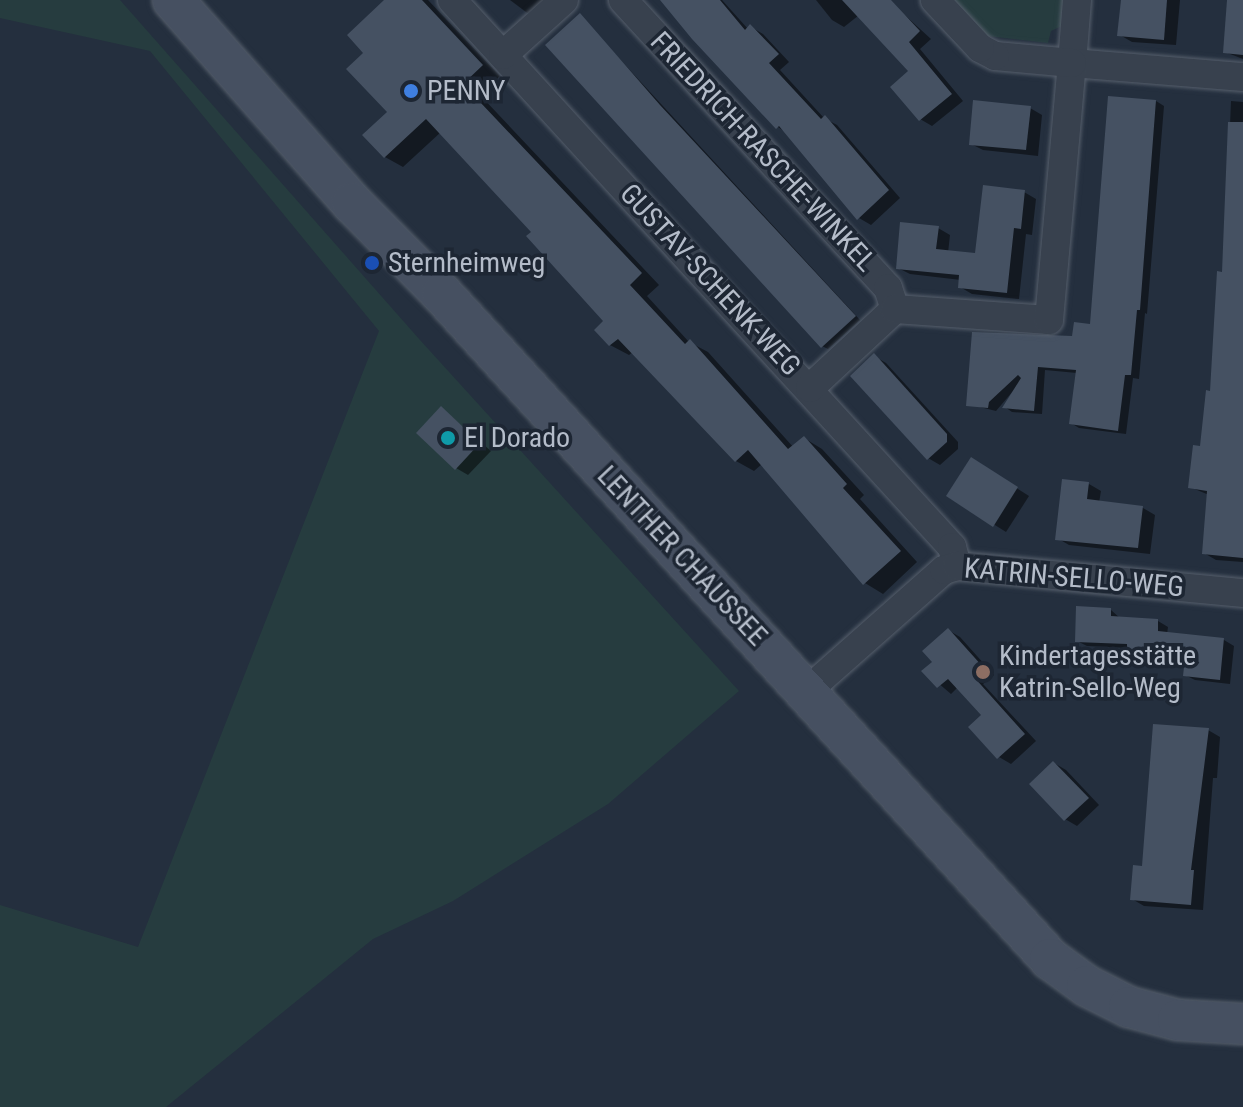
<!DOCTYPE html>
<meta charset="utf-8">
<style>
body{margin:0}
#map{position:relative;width:1243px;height:1107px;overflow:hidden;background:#242f3e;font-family:"Roboto Condensed",sans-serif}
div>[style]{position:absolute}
.green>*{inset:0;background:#263c3f}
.shadow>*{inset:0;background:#0007}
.building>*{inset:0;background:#455162}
.roads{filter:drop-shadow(0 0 2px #565f6c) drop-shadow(0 0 2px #565f6c)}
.street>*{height:28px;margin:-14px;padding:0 14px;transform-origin:14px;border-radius:14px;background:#38414e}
.secondary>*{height:40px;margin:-20px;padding:0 20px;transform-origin:20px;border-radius:20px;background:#465061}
.dots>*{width:22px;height:22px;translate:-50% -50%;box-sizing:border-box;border:4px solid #1d2633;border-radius:50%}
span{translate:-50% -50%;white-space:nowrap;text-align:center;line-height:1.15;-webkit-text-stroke:7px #1d2633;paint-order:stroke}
.poi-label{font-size:28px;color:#b4bcc9}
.left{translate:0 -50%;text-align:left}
.street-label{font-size:28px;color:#b4bcc9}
</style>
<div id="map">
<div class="green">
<i style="clip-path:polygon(0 0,120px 0,420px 340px,739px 691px,608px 804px,453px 901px,373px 939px,166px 1107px,0 1107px,0 905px,138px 947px,379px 331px,150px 51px,0 18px)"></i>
<i style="clip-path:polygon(954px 0,1064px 0,1062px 26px,1051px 31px,1048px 43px,987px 36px)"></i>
</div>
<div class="shadow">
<i style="clip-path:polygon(387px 0,428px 0,500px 76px,480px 95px,659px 285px,647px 296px,689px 342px,708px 352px,794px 448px,804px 438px,822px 449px,864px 495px,860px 499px,917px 562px,883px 594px,865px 583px,762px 464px,754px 471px,736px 461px,633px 352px,629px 355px,610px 345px,606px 321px,534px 232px,441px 132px,403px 167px,385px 157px,390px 112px,366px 53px)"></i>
<i style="clip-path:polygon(510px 0,548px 0,530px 15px)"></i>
<i style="clip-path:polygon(663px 0,722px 0,748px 29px,751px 27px,763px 34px,789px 62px,780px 70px,824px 118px,837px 125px,900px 198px,871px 225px,859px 218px,787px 133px,778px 127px)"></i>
<i style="clip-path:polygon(816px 0,870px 0,873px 4px,844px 27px,832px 20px)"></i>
<i style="clip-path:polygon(1123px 0,1180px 0,1176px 45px,1132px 42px,1120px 35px)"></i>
<i style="clip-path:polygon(1230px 0,1243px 0,1243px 59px,1225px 52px)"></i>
<i style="clip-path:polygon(897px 8px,931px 39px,920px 49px,963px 101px,932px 126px,920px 119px)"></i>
<i style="clip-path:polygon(580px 16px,860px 320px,828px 349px,822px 346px)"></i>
<i style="clip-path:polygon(1156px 101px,1164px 106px,1147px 314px,1145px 313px,1139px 379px,1133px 378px,1126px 434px,1079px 428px,1071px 423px,1077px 373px,1045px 370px,1042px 414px,1012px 412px,1005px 407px,1013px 391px,996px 411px,968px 404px,1092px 326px)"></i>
<i style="clip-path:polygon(1231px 101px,1243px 102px,1243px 562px,1216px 560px,1204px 553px,1209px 495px,1190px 487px,1202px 449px,1212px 393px,1224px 274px)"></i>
<i style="clip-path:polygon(1030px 108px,1042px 115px,1038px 156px,983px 150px,971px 144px)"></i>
<i style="clip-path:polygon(1024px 192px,1036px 199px,1032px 235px,1026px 234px,1019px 299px,972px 294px,960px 287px,961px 280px,910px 274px,898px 268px,938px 228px,950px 235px,948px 253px,977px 256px)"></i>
<i style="clip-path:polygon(874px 356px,886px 363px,958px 442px,958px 449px,940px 465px,928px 458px)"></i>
<i style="clip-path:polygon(442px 409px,491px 451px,468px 475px,456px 468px)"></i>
<i style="clip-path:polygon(983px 467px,1029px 496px,1006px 532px,949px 496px)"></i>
<i style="clip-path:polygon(1089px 484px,1101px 491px,1099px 503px,1143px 508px,1155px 515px,1150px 554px,1069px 545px,1057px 538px)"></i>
<i style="clip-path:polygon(1111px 610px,1121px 619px,1158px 621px,1168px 627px,1167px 634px,1224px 640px,1234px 646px,1230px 684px,1195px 680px,1185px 675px,1186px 662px,1139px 660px,1129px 654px,1129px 648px,1087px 646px,1077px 641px)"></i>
<i style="clip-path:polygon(948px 630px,960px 637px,994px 675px,983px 684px,1036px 741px,1011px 764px,999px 757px,984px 715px,958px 687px,951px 694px,924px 671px,935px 662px)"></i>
<i style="clip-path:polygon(1208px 730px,1220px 737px,1217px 778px,1213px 778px,1203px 910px,1144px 906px,1132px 899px)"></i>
<i style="clip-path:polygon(1054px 763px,1066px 770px,1099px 805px,1077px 826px,1065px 819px)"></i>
</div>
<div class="building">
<i style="clip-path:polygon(384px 0,422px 0,483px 65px,463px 84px,642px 273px,630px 285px,685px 344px,690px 339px,788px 449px,804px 436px,847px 484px,843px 488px,901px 551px,863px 585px,748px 450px,735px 462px,618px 339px,609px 346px,594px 330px,603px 321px,526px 236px,531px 232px,426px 119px,384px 158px,362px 135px,387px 112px,346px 69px,363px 53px,347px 35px)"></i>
<i style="clip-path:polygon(660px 0,720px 0,745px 30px,750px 24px,779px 54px,769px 63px,821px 119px,825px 115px,889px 190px,857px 220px,779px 126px,776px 129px,692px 39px)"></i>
<i style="clip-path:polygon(842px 0,891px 0,920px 31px,909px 42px,952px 94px,919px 121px,890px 87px,908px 71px)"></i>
<i style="clip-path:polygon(1121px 0,1167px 0,1164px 40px,1117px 36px)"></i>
<i style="clip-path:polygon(1227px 0,1243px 0,1243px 55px,1223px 53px)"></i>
<i style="clip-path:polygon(580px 13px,660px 105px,856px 316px,821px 348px,545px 45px)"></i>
<i style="clip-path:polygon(1108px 96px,1156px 100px,1140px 310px,1137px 310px,1131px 375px,1125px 375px,1118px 431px,1069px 424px,1076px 370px,1038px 367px,1034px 411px,1002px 408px,1021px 378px,1018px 375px,989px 402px,988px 408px,966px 406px,972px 332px,1072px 336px,1074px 322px,1090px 324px)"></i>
<i style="clip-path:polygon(973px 100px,1031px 106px,1026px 150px,969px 145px)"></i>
<i style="clip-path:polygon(1228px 122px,1243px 122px,1243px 558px,1202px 554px,1207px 491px,1188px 488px,1193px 445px,1200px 446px,1206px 390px,1210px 391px,1217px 271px,1222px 272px)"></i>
<i style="clip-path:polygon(983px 185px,1025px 190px,1021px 229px,1014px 228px,1007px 293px,958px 288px,959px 275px,896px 269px,900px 222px,939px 226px,936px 249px,975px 253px)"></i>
<i style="clip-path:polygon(874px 353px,947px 434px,947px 442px,927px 460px,850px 376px)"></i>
<i style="clip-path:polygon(441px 406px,480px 443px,455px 470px,416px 433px)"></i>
<i style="clip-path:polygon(971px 457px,1018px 487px,993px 527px,946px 496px)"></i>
<i style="clip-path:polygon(1062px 479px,1089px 482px,1087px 499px,1143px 506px,1138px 548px,1055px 540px)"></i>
<i style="clip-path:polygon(1076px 606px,1111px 608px,1111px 616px,1158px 619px,1158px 631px,1224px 638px,1220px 680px,1183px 676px,1185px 658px,1127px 655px,1127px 644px,1075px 642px)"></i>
<i style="clip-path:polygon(948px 628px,983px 667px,973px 676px,1025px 734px,997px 759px,968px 727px,981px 715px,948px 679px,937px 688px,921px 671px,932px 662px,922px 651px)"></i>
<i style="clip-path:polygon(1153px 724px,1209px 728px,1191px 870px,1194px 870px,1191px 905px,1130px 900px,1133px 865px,1142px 866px)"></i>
<i style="clip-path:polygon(1053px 761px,1089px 798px,1064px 821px,1029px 784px)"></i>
</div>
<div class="roads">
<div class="street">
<i style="left:452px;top:0;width:741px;rotate:47.57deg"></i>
<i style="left:952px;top:547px;width:20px;rotate:75deg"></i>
<i style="left:623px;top:0;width:391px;rotate:47.4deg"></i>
<i style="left:888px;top:288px;width:22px;rotate:72deg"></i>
<i style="left:1077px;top:0;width:63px;rotate:94.5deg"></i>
<i style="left:1072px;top:63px;width:172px;rotate:4.7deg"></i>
<i style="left:503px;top:55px;width:82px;rotate:-42deg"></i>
<i style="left:810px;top:388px;width:116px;rotate:-42.9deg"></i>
<i style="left:895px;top:309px;width:154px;rotate:4.1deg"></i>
<i style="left:1049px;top:320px;width:258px;rotate:-84.9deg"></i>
<i style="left:1072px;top:63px;width:77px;rotate:-174.8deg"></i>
<i style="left:995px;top:56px;width:17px;rotate:-152deg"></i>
<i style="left:980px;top:48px;width:66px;rotate:-133.2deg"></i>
<i style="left:807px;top:691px;width:183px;rotate:-41.5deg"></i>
<i style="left:944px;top:570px;width:14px;rotate:-17deg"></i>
<i style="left:957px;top:566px;width:287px;rotate:5.4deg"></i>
</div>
<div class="secondary">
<i style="left:173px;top:0;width:271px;rotate:48.6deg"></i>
<i style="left:352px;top:203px;width:128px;rotate:45.3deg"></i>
<i style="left:442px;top:294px;width:901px;rotate:47.56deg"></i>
<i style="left:1050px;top:959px;width:46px;rotate:36.1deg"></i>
<i style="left:1087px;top:986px;width:47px;rotate:26.6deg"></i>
<i style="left:1129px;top:1007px;width:51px;rotate:14.9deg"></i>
<i style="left:1178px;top:1020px;width:65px;rotate:3.5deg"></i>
</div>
</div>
<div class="dots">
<i style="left:411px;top:91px;background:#3f7fe0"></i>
<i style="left:372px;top:263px;background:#1a4fb4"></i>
<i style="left:448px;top:438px;background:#0f9aa8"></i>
<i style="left:983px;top:672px;background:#8d6e63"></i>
</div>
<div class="poi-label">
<span class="left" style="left:427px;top:91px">PENNY</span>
<span class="left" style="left:388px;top:263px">Sternheimweg</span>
<span class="left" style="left:464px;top:438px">El Dorado</span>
<span class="left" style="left:999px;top:672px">Kindertagesstätte<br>Katrin-Sello-Weg</span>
</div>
<div class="street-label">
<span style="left:763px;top:152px;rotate:47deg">FRIEDRICH-RASCHE-WINKEL</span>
<span style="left:710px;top:280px;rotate:47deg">GUSTAV-SCHENK-WEG</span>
<span style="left:682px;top:556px;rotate:47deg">LENTHER CHAUSSEE</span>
<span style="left:1074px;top:578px;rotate:5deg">KATRIN-SELLO-WEG</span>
</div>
</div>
